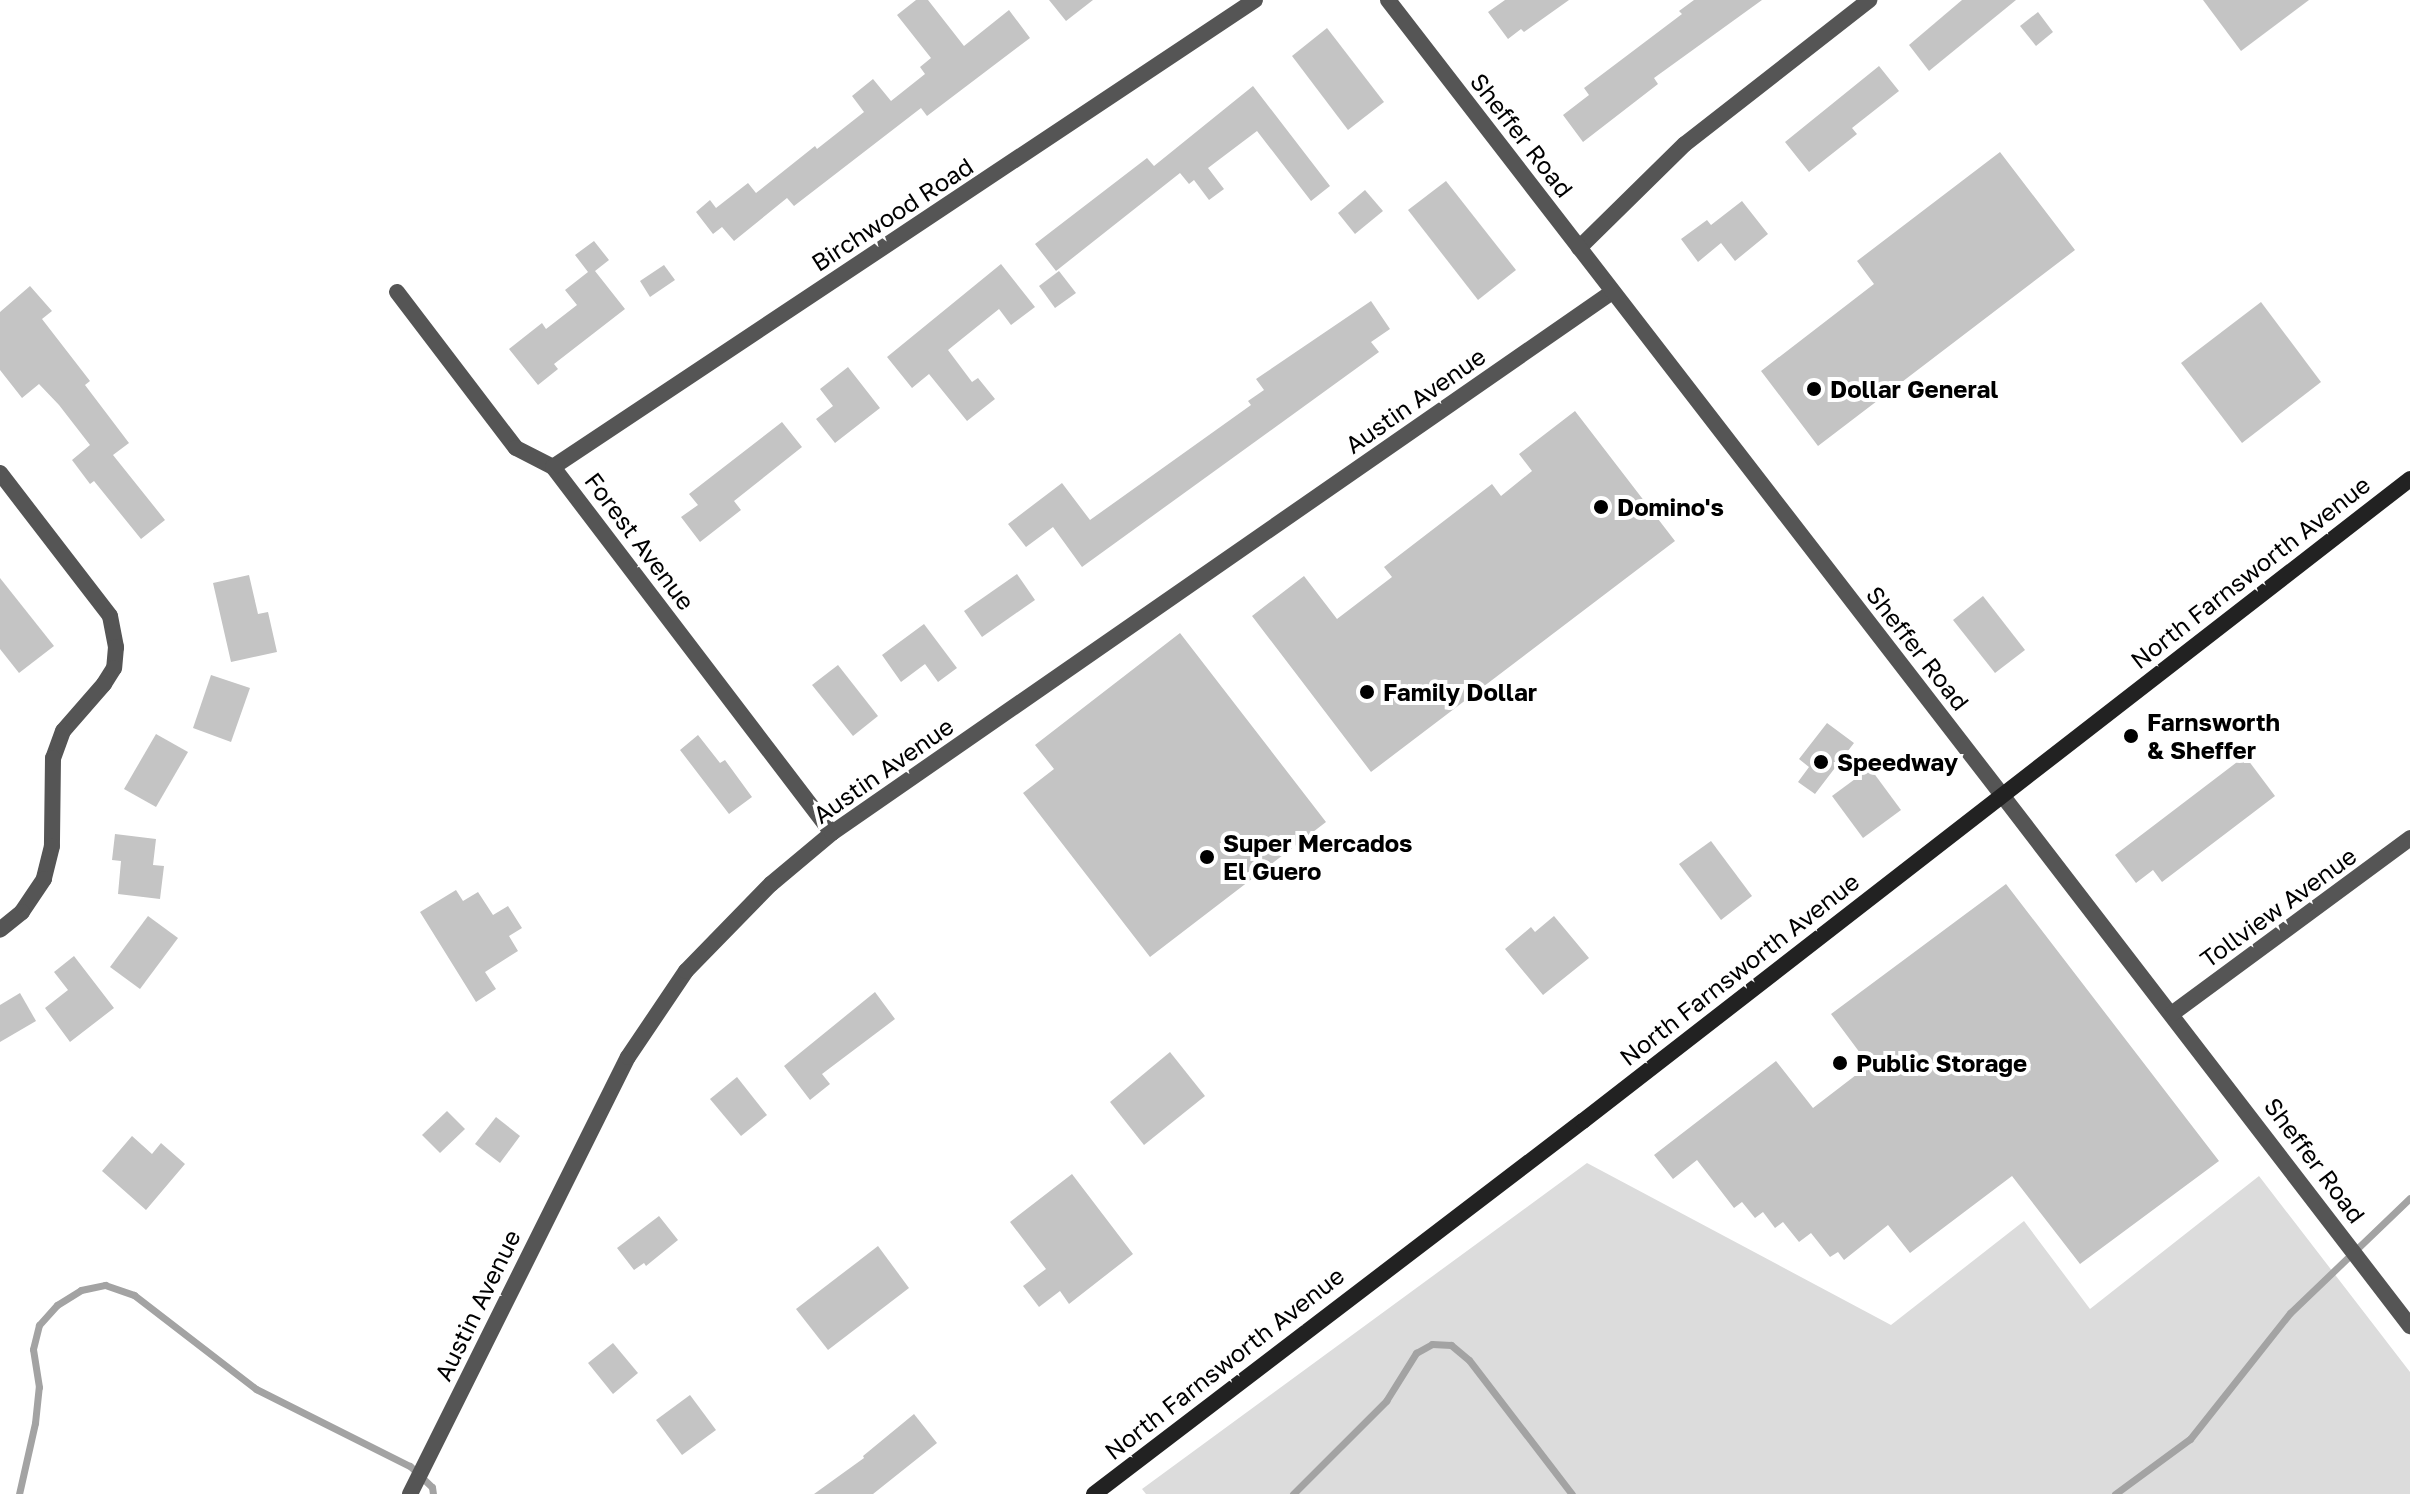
<!DOCTYPE html>
<style>
body{margin:0}
#map{position:relative;width:2410px;height:1494px;overflow:hidden;background:#fff;font-family:"Golos Text",sans-serif}
div>[style]{position:absolute}
.green>*{inset:0;background:#dcdcdc}
.stream>*{height:7px;margin:-3.5px;padding:0 3.5px;transform-origin:3.5px;border-radius:3.5px;background:#a3a3a3}
.building>*{inset:0;background:#c4c4c4}
.minor>*{height:16px;margin:-8px;padding:0 8px;transform-origin:8px;border-radius:8px;background:#555}
.tertiary>*{height:16px;margin:-8px;padding:0 8px;transform-origin:8px;border-radius:8px;background:#555}
.secondary>*{height:16px;margin:-8px;padding:0 8px;transform-origin:8px;border-radius:8px;background:#222}
.dots>*{width:22px;height:22px;translate:-50% -50%;box-sizing:border-box;border:4px solid #fff;border-radius:50%}
span{translate:-50% -50%;white-space:nowrap;text-align:center;line-height:1.15;-webkit-text-stroke:8px #fff;paint-order:stroke}
.street-label{font-size:24px;color:#000}
.poi-label{font-size:24px;color:#000;font-weight:700}
.left{translate:0 -50%;text-align:left}
</style>
<div id="map">
<div class="green">
<i style="clip-path:polygon(1587px 1163px,1891px 1325px,2024px 1221px,2090px 1309px,2259px 1176px,2410px 1372px,2410px 1494px,1146px 1494px,1142px 1489px)"></i>
</div>
<div class="stream">
<i style="left:19px;top:1494px;width:73px;rotate:-77.3deg"></i>
<i style="left:35px;top:1423px;width:36px;rotate:-84deg"></i>
<i style="left:39px;top:1387px;width:38px;rotate:-99deg"></i>
<i style="left:33px;top:1349px;width:25px;rotate:-76deg"></i>
<i style="left:39px;top:1325px;width:27px;rotate:-48deg"></i>
<i style="left:57px;top:1305px;width:28px;rotate:-32deg"></i>
<i style="left:81px;top:1290px;width:25px;rotate:-12deg"></i>
<i style="left:105px;top:1285px;width:31px;rotate:19deg"></i>
<i style="left:134px;top:1295px;width:154px;rotate:37.6deg"></i>
<i style="left:256px;top:1389px;width:172px;rotate:26.6deg"></i>
<i style="left:410px;top:1466px;width:30px;rotate:44deg"></i>
<i style="left:432px;top:1487px;width:7px;rotate:82deg"></i>
<i style="left:1293px;top:1494px;width:132px;rotate:-45deg"></i>
<i style="left:1386px;top:1401px;width:57px;rotate:-58deg"></i>
<i style="left:1416px;top:1353px;width:18px;rotate:-29deg"></i>
<i style="left:1432px;top:1344px;width:19px;rotate:3deg"></i>
<i style="left:1451px;top:1345px;width:23px;rotate:40deg"></i>
<i style="left:1469px;top:1360px;width:169px;rotate:52.5deg"></i>
<i style="left:2115px;top:1494px;width:93px;rotate:-36.3deg"></i>
<i style="left:2190px;top:1439px;width:161px;rotate:-51.6deg"></i>
<i style="left:2290px;top:1313px;width:166px;rotate:-43.8deg"></i>
</div>
<div class="building">
<i style="clip-path:polygon(916px 0,928px 0,964px 46px,1009px 10px,1030px 38px,927px 116px,921px 108px,794px 206px,787px 198px,734px 241px,722px 227px,713px 234px,696px 212px,710px 200px,716px 208px,748px 183px,756px 193px,815px 146px,817px 149px,864px 112px,852px 96px,873px 79px,891px 101px,925px 74px,920px 67px,931px 58px,897px 15px)"></i>
<i style="clip-path:polygon(1049px 0,1093px 0,1066px 21px)"></i>
<i style="clip-path:polygon(1505px 0,1569px 0,1524px 32px,1521px 29px,1508px 39px,1488px 12px)"></i>
<i style="clip-path:polygon(1694px 0,1762px 0,1654px 78px,1658px 84px,1583px 142px,1563px 115px,1589px 95px,1584px 88px,1682px 14px,1679px 11px)"></i>
<i style="clip-path:polygon(1962px 0,2016px 0,1929px 71px,1909px 45px)"></i>
<i style="clip-path:polygon(2203px 0,2309px 0,2241px 51px)"></i>
<i style="clip-path:polygon(2038px 12px,2053px 32px,2036px 46px,2020px 26px)"></i>
<i style="clip-path:polygon(1327px 28px,1384px 102px,1348px 130px,1292px 56px)"></i>
<i style="clip-path:polygon(1879px 66px,1899px 91px,1852px 128px,1857px 134px,1809px 172px,1785px 142px)"></i>
<i style="clip-path:polygon(1253px 86px,1330px 186px,1311px 201px,1257px 131px,1208px 168px,1224px 189px,1209px 200px,1194px 180px,1189px 184px,1180px 173px,1056px 271px,1035px 244px,1147px 158px,1154px 166px)"></i>
<i style="clip-path:polygon(2000px 152px,2075px 250px,1818px 446px,1761px 371px,1874px 284px,1857px 261px)"></i>
<i style="clip-path:polygon(1446px 181px,1516px 270px,1478px 300px,1408px 210px)"></i>
<i style="clip-path:polygon(1365px 190px,1383px 211px,1355px 234px,1338px 213px)"></i>
<i style="clip-path:polygon(1742px 201px,1768px 234px,1735px 261px,1721px 243px,1698px 262px,1681px 239px,1707px 220px,1711px 225px)"></i>
<i style="clip-path:polygon(594px 241px,609px 260px,595px 271px,625px 309px,554px 364px,558px 369px,538px 385px,509px 349px,542px 323px,546px 329px,577px 305px,565px 290px,588px 272px,575px 255px)"></i>
<i style="clip-path:polygon(1001px 264px,1035px 307px,1011px 325px,999px 309px,948px 350px,972px 382px,978px 378px,995px 399px,967px 421px,929px 374px,912px 388px,887px 357px)"></i>
<i style="clip-path:polygon(664px 265px,675px 280px,650px 297px,640px 281px)"></i>
<i style="clip-path:polygon(1059px 271px,1076px 293px,1055px 308px,1039px 286px)"></i>
<i style="clip-path:polygon(30px 286px,52px 311px,42px 319px,90px 381px,85px 385px,129px 443px,113px 455px,165px 520px,141px 539px,94px 481px,90px 484px,72px 460px,90px 445px,59px 405px,39px 384px,22px 398px,0 370px,0 312px)"></i>
<i style="clip-path:polygon(1371px 301px,1390px 329px,1371px 342px,1379px 352px,1082px 567px,1053px 527px,1026px 547px,1008px 524px,1062px 483px,1090px 520px,1251px 405px,1248px 401px,1264px 390px,1256px 379px)"></i>
<i style="clip-path:polygon(2261px 302px,2321px 382px,2242px 443px,2181px 363px)"></i>
<i style="clip-path:polygon(848px 367px,880px 408px,835px 443px,816px 419px,833px 406px,820px 389px)"></i>
<i style="clip-path:polygon(1575px 411px,1675px 541px,1371px 772px,1252px 616px,1304px 576px,1337px 619px,1392px 577px,1384px 567px,1492px 484px,1501px 496px,1532px 471px,1519px 454px)"></i>
<i style="clip-path:polygon(782px 422px,802px 447px,734px 501px,741px 510px,700px 542px,681px 517px,698px 505px,689px 494px)"></i>
<i style="clip-path:polygon(1017px 574px,1035px 600px,982px 637px,964px 611px)"></i>
<i style="clip-path:polygon(249px 575px,258px 614px,268px 612px,277px 652px,231px 662px,213px 583px)"></i>
<i style="clip-path:polygon(0 578px,54px 646px,19px 673px,0 649px)"></i>
<i style="clip-path:polygon(1983px 596px,2025px 650px,1995px 673px,1953px 620px)"></i>
<i style="clip-path:polygon(924px 624px,957px 668px,938px 682px,925px 664px,901px 682px,882px 655px)"></i>
<i style="clip-path:polygon(1180px 633px,1326px 822px,1150px 957px,1023px 793px,1054px 769px,1035px 745px)"></i>
<i style="clip-path:polygon(838px 665px,878px 716px,853px 736px,812px 685px)"></i>
<i style="clip-path:polygon(211px 675px,250px 688px,231px 742px,193px 728px)"></i>
<i style="clip-path:polygon(1827px 723px,1854px 743px,1815px 794px,1798px 782px,1809px 767px,1799px 759px)"></i>
<i style="clip-path:polygon(156px 734px,188px 752px,156px 807px,124px 789px)"></i>
<i style="clip-path:polygon(698px 735px,720px 763px,725px 760px,752px 797px,729px 814px,680px 750px)"></i>
<i style="clip-path:polygon(2245px 756px,2275px 796px,2162px 882px,2153px 870px,2136px 883px,2115px 855px)"></i>
<i style="clip-path:polygon(1870px 768px,1901px 810px,1863px 838px,1832px 796px)"></i>
<i style="clip-path:polygon(115px 834px,156px 839px,153px 865px,164px 866px,160px 899px,118px 894px,121px 861px,112px 860px)"></i>
<i style="clip-path:polygon(1711px 841px,1752px 896px,1721px 920px,1679px 864px)"></i>
<i style="clip-path:polygon(2006px 884px,2219px 1161px,2080px 1264px,2012px 1176px,1910px 1253px,1888px 1225px,1844px 1260px,1838px 1252px,1830px 1257px,1811px 1233px,1799px 1242px,1783px 1222px,1775px 1228px,1763px 1212px,1755px 1218px,1742px 1202px,1734px 1208px,1697px 1160px,1673px 1179px,1654px 1155px,1776px 1061px,1813px 1108px,1869px 1065px,1831px 1014px)"></i>
<i style="clip-path:polygon(456px 890px,463px 901px,478px 892px,493px 915px,508px 906px,522px 928px,509px 936px,518px 951px,485px 972px,496px 989px,476px 1002px,420px 912px)"></i>
<i style="clip-path:polygon(148px 916px,178px 938px,140px 989px,110px 967px)"></i>
<i style="clip-path:polygon(1554px 916px,1589px 958px,1543px 995px,1505px 949px,1531px 927px,1535px 932px)"></i>
<i style="clip-path:polygon(74px 956px,114px 1008px,70px 1042px,45px 1008px,68px 990px,54px 972px)"></i>
<i style="clip-path:polygon(875px 992px,895px 1019px,822px 1074px,830px 1084px,810px 1100px,784px 1066px)"></i>
<i style="clip-path:polygon(20px 993px,36px 1021px,0 1042px,0 1005px)"></i>
<i style="clip-path:polygon(1170px 1052px,1205px 1096px,1144px 1145px,1110px 1102px)"></i>
<i style="clip-path:polygon(737px 1077px,767px 1115px,741px 1136px,710px 1099px)"></i>
<i style="clip-path:polygon(447px 1111px,465px 1129px,440px 1153px,422px 1135px)"></i>
<i style="clip-path:polygon(496px 1117px,520px 1136px,500px 1163px,475px 1144px)"></i>
<i style="clip-path:polygon(132px 1136px,152px 1154px,161px 1143px,185px 1164px,146px 1210px,102px 1171px)"></i>
<i style="clip-path:polygon(1072px 1174px,1133px 1254px,1069px 1304px,1060px 1291px,1039px 1307px,1023px 1286px,1046px 1269px,1010px 1222px)"></i>
<i style="clip-path:polygon(659px 1216px,678px 1240px,646px 1266px,644px 1263px,634px 1270px,617px 1248px)"></i>
<i style="clip-path:polygon(878px 1246px,909px 1288px,828px 1350px,796px 1309px)"></i>
<i style="clip-path:polygon(613px 1343px,638px 1373px,613px 1394px,588px 1363px)"></i>
<i style="clip-path:polygon(690px 1395px,716px 1430px,682px 1455px,656px 1420px)"></i>
<i style="clip-path:polygon(914px 1414px,937px 1443px,873px 1494px,814px 1494px,864px 1458px,863px 1456px)"></i>
</div>
<div class="minor">
<i style="left:1579px;top:248px;width:148px;rotate:-44.5deg"></i>
<i style="left:1685px;top:144px;width:234px;rotate:-38deg"></i>
<i style="left:397px;top:292px;width:196px;rotate:52.7deg"></i>
<i style="left:516px;top:448px;width:42px;rotate:27.2deg"></i>
<i style="left:553px;top:467px;width:460px;rotate:52.7deg"></i>
<i style="left:553px;top:467px;width:843px;rotate:-33.63deg"></i>
<i style="left:0;top:473px;width:180px;rotate:52.4deg"></i>
<i style="left:110px;top:616px;width:32px;rotate:79deg"></i>
<i style="left:116px;top:647px;width:21px;rotate:95deg"></i>
<i style="left:114px;top:668px;width:19px;rotate:122deg"></i>
<i style="left:104px;top:684px;width:62px;rotate:131.1deg"></i>
<i style="left:63px;top:731px;width:29px;rotate:110deg"></i>
<i style="left:53px;top:758px;width:88px;rotate:90.7deg"></i>
<i style="left:52px;top:846px;width:34px;rotate:104deg"></i>
<i style="left:44px;top:879px;width:40px;rotate:124deg"></i>
<i style="left:22px;top:912px;width:28px;rotate:141deg"></i>
<i style="left:2002px;top:795px;width:670px;rotate:52.46deg"></i>
<i style="left:2173px;top:1013px;width:295px;rotate:-36.4deg"></i>
<i style="left:410px;top:1494px;width:488px;rotate:-63.5deg"></i>
<i style="left:628px;top:1057px;width:104px;rotate:-56deg"></i>
<i style="left:686px;top:971px;width:122px;rotate:-45.7deg"></i>
<i style="left:771px;top:884px;width:80px;rotate:-39.9deg"></i>
<i style="left:832px;top:833px;width:949px;rotate:-34.74deg"></i>
</div>
<div class="tertiary">
<i style="left:1388px;top:0;width:1005px;rotate:52.32deg"></i>
</div>
<div class="secondary">
<i style="left:1094px;top:1494px;width:615px;rotate:-37.34deg"></i>
<i style="left:1583px;top:1121px;width:1047px;rotate:-37.82deg"></i>
</div>
<div class="dots">
<i style="left:1814px;top:389px;background:#000"></i>
<i style="left:1601px;top:507px;background:#000"></i>
<i style="left:1367px;top:692px;background:#000"></i>
<i style="left:2131px;top:736px;background:#000"></i>
<i style="left:1821px;top:762px;background:#000"></i>
<i style="left:1207px;top:857px;background:#000"></i>
<i style="left:1840px;top:1063px;background:#000"></i>
</div>
<div class="street-label">
<span style="left:1522px;top:135px;rotate:52deg">Sheffer Road</span>
<span style="left:892px;top:214px;rotate:-33deg">Birchwood Road</span>
<span style="left:1415px;top:400px;rotate:-35deg">Austin Avenue</span>
<span style="left:640px;top:541px;rotate:53deg">Forest Avenue</span>
<span style="left:2250px;top:572px;rotate:-38deg">North Farnsworth Avenue</span>
<span style="left:1918px;top:648px;rotate:52deg">Sheffer Road</span>
<span style="left:883px;top:770px;rotate:-35deg">Austin Avenue</span>
<span style="left:2278px;top:907px;rotate:-36deg">Tollview Avenue</span>
<span style="left:1739px;top:969px;rotate:-38deg">North Farnsworth Avenue</span>
<span style="left:2315px;top:1160px;rotate:53deg">Sheffer Road</span>
<span style="left:477px;top:1305px;rotate:-64deg">Austin Avenue</span>
<span style="left:1224px;top:1363px;rotate:-38deg">North Farnsworth Avenue</span>
</div>
<div class="poi-label">
<span class="left" style="left:1830px;top:389px">Dollar General</span>
<span class="left" style="left:1617px;top:507px">Domino's</span>
<span class="left" style="left:1383px;top:692px">Family Dollar</span>
<span class="left" style="left:2147px;top:736px">Farnsworth<br>&amp; Sheffer</span>
<span class="left" style="left:1837px;top:762px">Speedway</span>
<span class="left" style="left:1223px;top:857px">Super Mercados<br>El Guero</span>
<span class="left" style="left:1856px;top:1063px">Public Storage</span>
</div>
</div>
